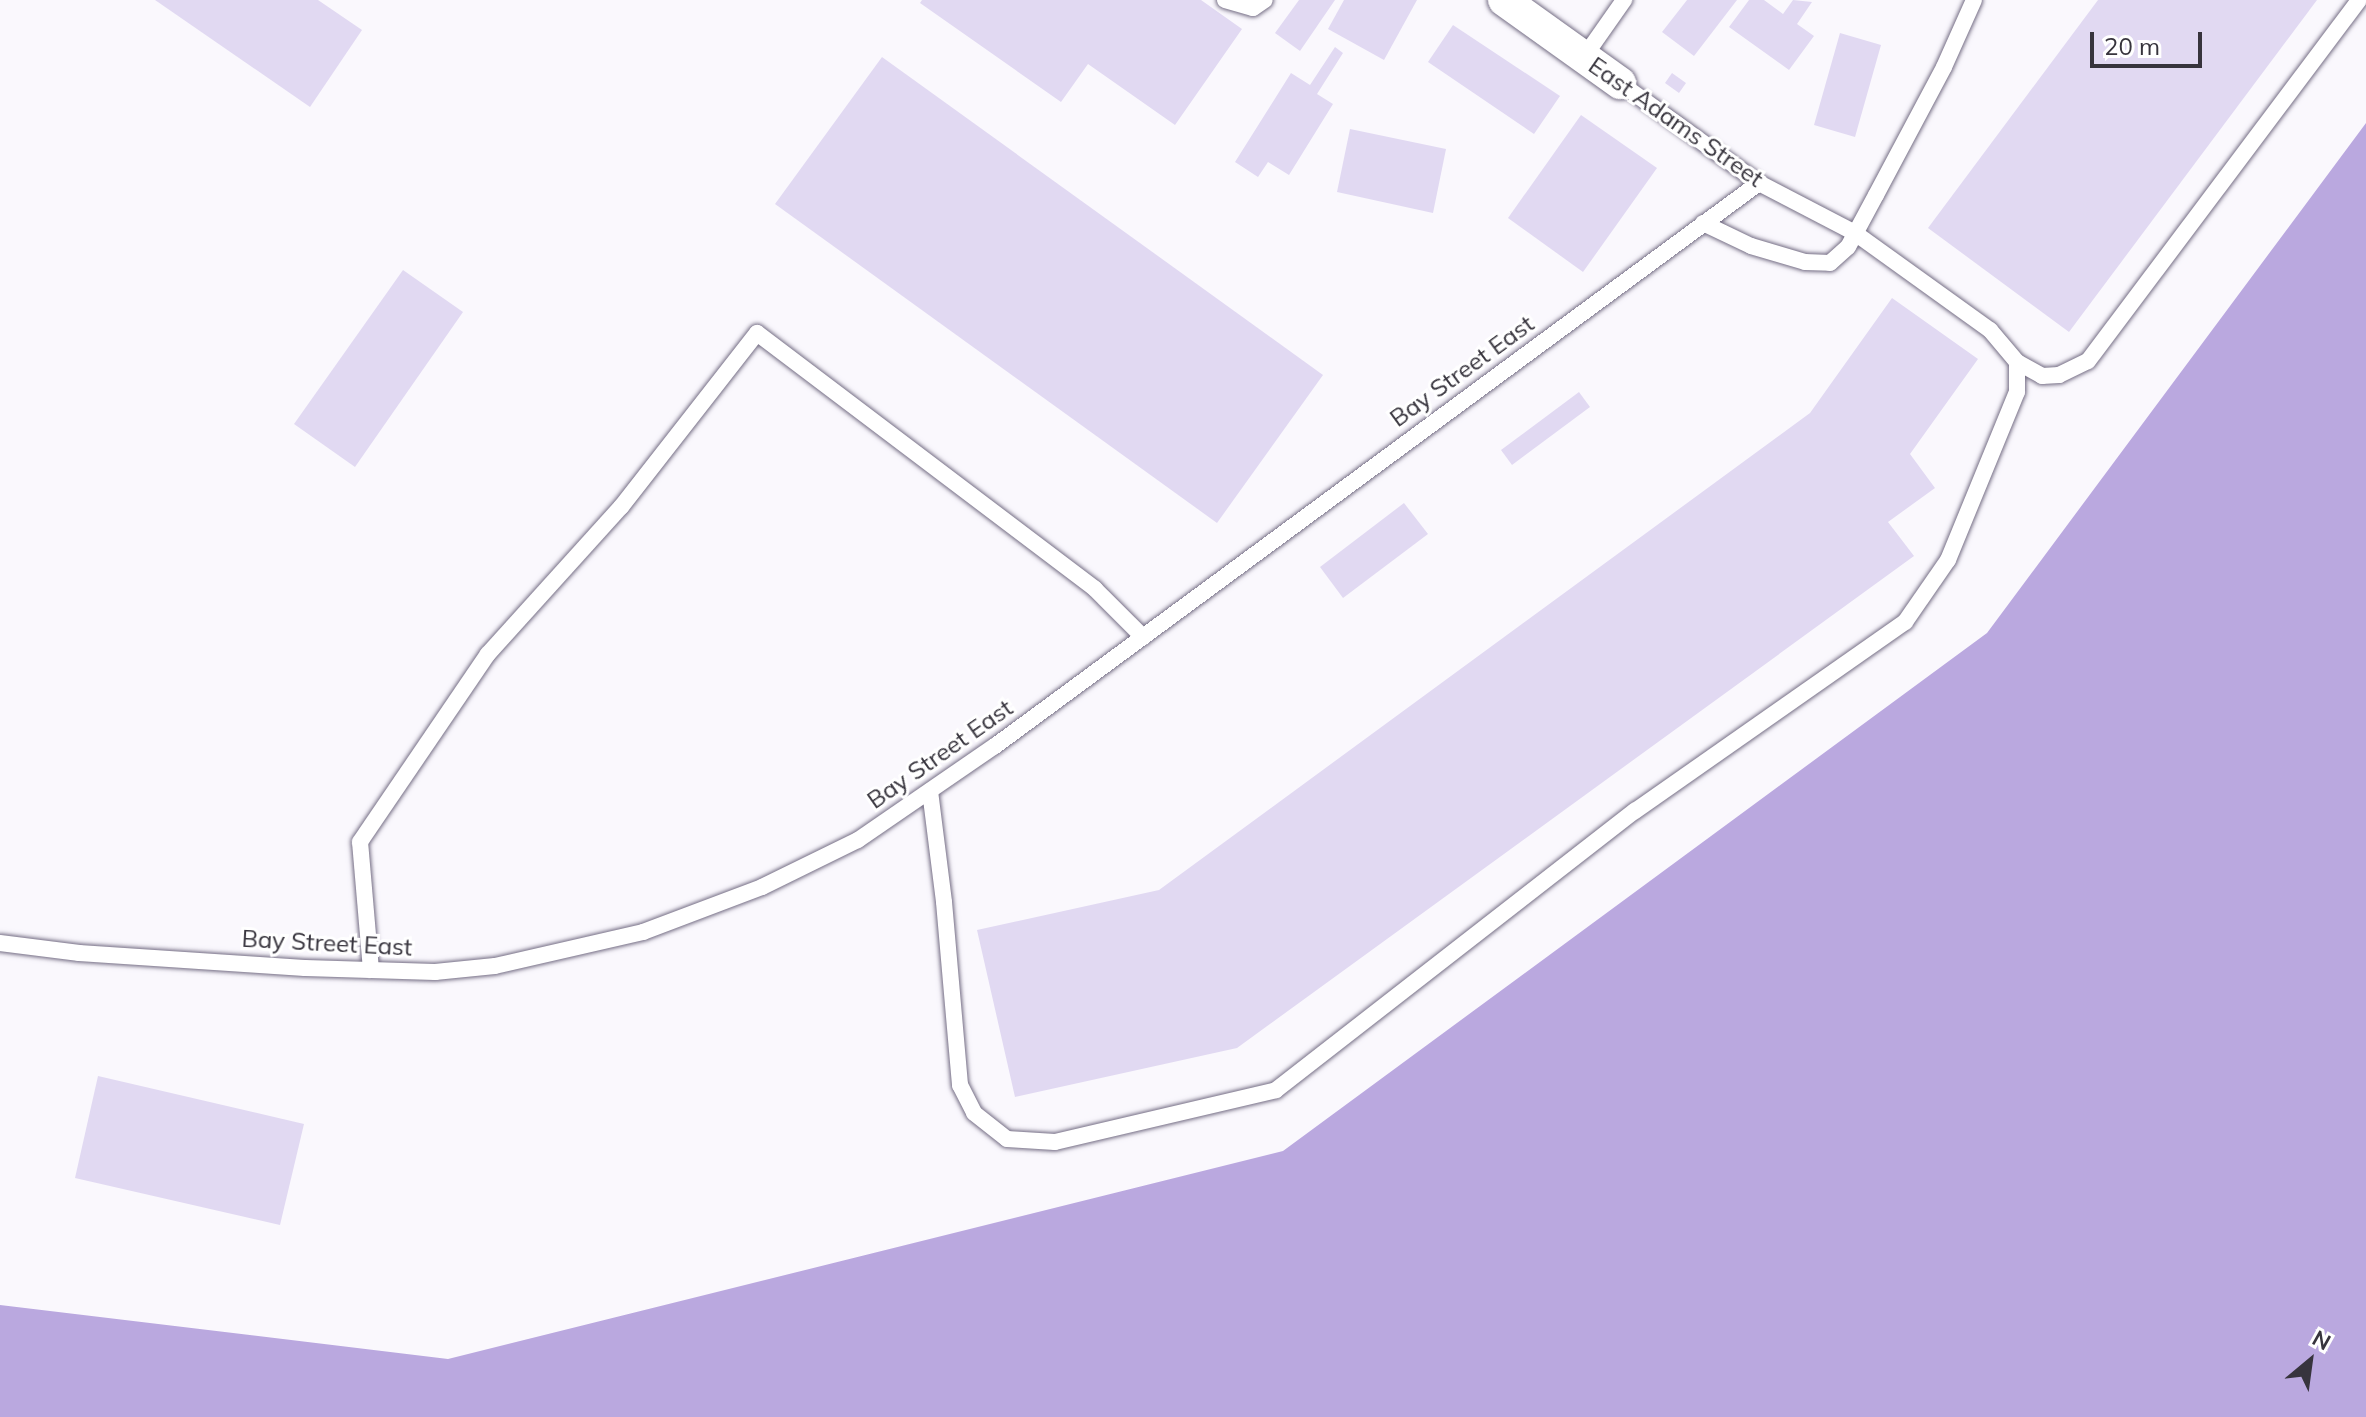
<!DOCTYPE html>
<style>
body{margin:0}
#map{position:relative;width:2366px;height:1417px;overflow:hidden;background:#faf8fd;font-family:Mulish,sans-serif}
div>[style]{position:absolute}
.water>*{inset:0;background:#baa8df}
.building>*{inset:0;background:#e1d9f2}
.roads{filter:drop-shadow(0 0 2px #756e85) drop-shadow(0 0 2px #756e85)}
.service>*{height:16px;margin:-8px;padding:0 8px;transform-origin:8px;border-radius:8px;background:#fff}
.minor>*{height:32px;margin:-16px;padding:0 16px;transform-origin:16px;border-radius:16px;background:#fff}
span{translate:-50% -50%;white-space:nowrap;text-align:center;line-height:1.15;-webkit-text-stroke:6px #fff;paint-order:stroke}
.street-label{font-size:24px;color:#37343d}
.north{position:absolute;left:2270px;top:1321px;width:80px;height:80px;-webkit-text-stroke:6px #fff;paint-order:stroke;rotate:29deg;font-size:22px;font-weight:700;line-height:32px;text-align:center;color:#37343d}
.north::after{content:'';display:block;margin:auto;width:28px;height:36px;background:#37343d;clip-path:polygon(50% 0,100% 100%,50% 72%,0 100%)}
.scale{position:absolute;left:2090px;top:32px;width:112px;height:36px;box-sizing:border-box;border:4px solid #37343d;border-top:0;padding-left:10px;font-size:24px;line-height:28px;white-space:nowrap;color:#37343d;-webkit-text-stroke:6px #fff;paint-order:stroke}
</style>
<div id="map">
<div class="water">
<i style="clip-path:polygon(2366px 123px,2366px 1417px,0 1417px,0 1305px,448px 1359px,1283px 1151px,1987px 633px)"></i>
</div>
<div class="building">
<i style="clip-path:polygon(155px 0,318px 0,362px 30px,310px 107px)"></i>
<i style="clip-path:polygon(922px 0,1201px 0,1242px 29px,1175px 125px,1088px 64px,1061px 102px,920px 3px)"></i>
<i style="clip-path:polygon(1299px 0,1335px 0,1300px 51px,1275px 33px)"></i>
<i style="clip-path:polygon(1344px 0,1417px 0,1384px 60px,1328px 29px)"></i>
<i style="clip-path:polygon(1687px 0,1737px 0,1694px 56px,1662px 32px)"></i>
<i style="clip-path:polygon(1749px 0,1764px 0,1783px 14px,1793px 0,1812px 2px,1797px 24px,1814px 36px,1789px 70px,1729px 27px)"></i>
<i style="clip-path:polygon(2098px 0,2317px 0,2069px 332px,1928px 228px)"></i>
<i style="clip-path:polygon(1453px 25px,1560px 96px,1534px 134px,1428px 62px)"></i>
<i style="clip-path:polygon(1840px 33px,1881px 45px,1855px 137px,1814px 125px)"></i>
<i style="clip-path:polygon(1335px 47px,1343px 53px,1317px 94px,1333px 104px,1289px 175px,1268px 162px,1258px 177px,1235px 162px,1291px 73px,1310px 85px)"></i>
<i style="clip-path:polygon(882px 57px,1323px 375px,1217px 523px,775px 204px)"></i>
<i style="clip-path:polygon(1672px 73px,1686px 83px,1679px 93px,1665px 83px)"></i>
<i style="clip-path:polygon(1581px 115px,1657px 168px,1583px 272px,1508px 218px)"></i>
<i style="clip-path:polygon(1350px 129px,1446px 149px,1433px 213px,1337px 192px)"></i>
<i style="clip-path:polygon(403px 270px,463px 312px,355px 467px,294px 424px)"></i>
<i style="clip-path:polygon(1892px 298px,1978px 359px,1910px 454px,1935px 488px,1888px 522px,1914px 556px,1237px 1048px,1015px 1097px,977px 930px,1159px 890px,1810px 413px)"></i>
<i style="clip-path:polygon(1579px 392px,1590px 407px,1512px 465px,1501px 450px)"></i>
<i style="clip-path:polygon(1404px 503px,1428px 534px,1343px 598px,1320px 567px)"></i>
<i style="clip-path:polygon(98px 1076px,304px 1124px,280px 1225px,75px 1178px)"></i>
</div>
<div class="roads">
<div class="service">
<i style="left:1225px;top:0;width:29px;rotate:16deg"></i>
<i style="left:1253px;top:8px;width:14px;rotate:-34deg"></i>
<i style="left:1584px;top:57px;width:70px;rotate:-54.9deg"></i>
<i style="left:1703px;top:223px;width:53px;rotate:25.6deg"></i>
<i style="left:1751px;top:246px;width:56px;rotate:16.5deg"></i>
<i style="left:1805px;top:262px;width:25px;rotate:2deg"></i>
<i style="left:1830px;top:263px;width:24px;rotate:-42deg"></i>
<i style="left:1848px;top:247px;width:59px;rotate:-61.7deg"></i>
<i style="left:1876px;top:195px;width:145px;rotate:-62deg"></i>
<i style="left:1944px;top:67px;width:73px;rotate:-65.9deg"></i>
<i style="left:2017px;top:362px;width:29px;rotate:29deg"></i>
<i style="left:2042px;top:376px;width:17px;rotate:-3deg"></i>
<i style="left:2059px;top:375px;width:32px;rotate:-26deg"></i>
<i style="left:2088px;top:361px;width:451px;rotate:-53.1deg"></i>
<i style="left:930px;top:791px;width:112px;rotate:82.8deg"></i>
<i style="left:944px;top:902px;width:184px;rotate:85deg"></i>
<i style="left:960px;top:1085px;width:31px;rotate:63deg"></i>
<i style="left:974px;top:1113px;width:42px;rotate:38.2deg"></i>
<i style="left:1007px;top:1139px;width:48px;rotate:3.6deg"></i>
<i style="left:1055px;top:1142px;width:227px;rotate:-13.2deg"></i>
<i style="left:1276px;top:1090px;width:455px;rotate:-37.9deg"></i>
<i style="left:1635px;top:811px;width:330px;rotate:-35deg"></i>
<i style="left:1905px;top:622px;width:75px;rotate:-55.3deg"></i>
<i style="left:1948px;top:560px;width:182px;rotate:-67.7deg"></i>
<i style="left:2017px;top:392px;width:30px;rotate:-90deg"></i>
<i style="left:2017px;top:362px;width:42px;rotate:-130.2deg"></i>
<i style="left:1990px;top:330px;width:166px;rotate:-144.3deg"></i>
<i style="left:1855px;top:233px;width:108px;rotate:-152.5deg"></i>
<i style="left:1759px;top:183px;width:171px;rotate:-144.3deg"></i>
<i style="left:0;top:943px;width:80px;rotate:7.2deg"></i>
<i style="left:79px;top:953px;width:226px;rotate:3.8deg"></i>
<i style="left:305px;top:968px;width:130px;rotate:1.8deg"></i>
<i style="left:435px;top:972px;width:60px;rotate:-5.7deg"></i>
<i style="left:495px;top:966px;width:152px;rotate:-12.9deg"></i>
<i style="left:643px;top:932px;width:127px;rotate:-20.7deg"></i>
<i style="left:762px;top:887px;width:107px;rotate:-26.1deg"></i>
<i style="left:858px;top:840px;width:166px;rotate:-34.5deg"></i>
<i style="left:995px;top:746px;width:949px;rotate:-36.39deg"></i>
<i style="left:371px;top:970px;width:128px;rotate:-94.9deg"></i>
<i style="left:360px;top:842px;width:227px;rotate:-55.8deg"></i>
<i style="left:488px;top:654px;width:198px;rotate:-47.9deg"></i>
<i style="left:621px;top:507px;width:221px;rotate:-52deg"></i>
<i style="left:757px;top:333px;width:424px;rotate:37.1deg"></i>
<i style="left:1095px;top:589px;width:68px;rotate:45deg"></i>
</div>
<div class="minor">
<i style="left:1504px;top:0;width:143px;rotate:35.6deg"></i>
</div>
</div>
<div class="street-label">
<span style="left:1676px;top:122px;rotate:35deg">East Adams Street</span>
<span style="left:1462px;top:371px;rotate:-36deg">Bay Street East</span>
<span style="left:940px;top:754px;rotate:-35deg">Bay Street East</span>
<span style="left:327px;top:943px;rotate:3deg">Bay Street East</span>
</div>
<div class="north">N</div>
<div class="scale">20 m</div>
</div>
